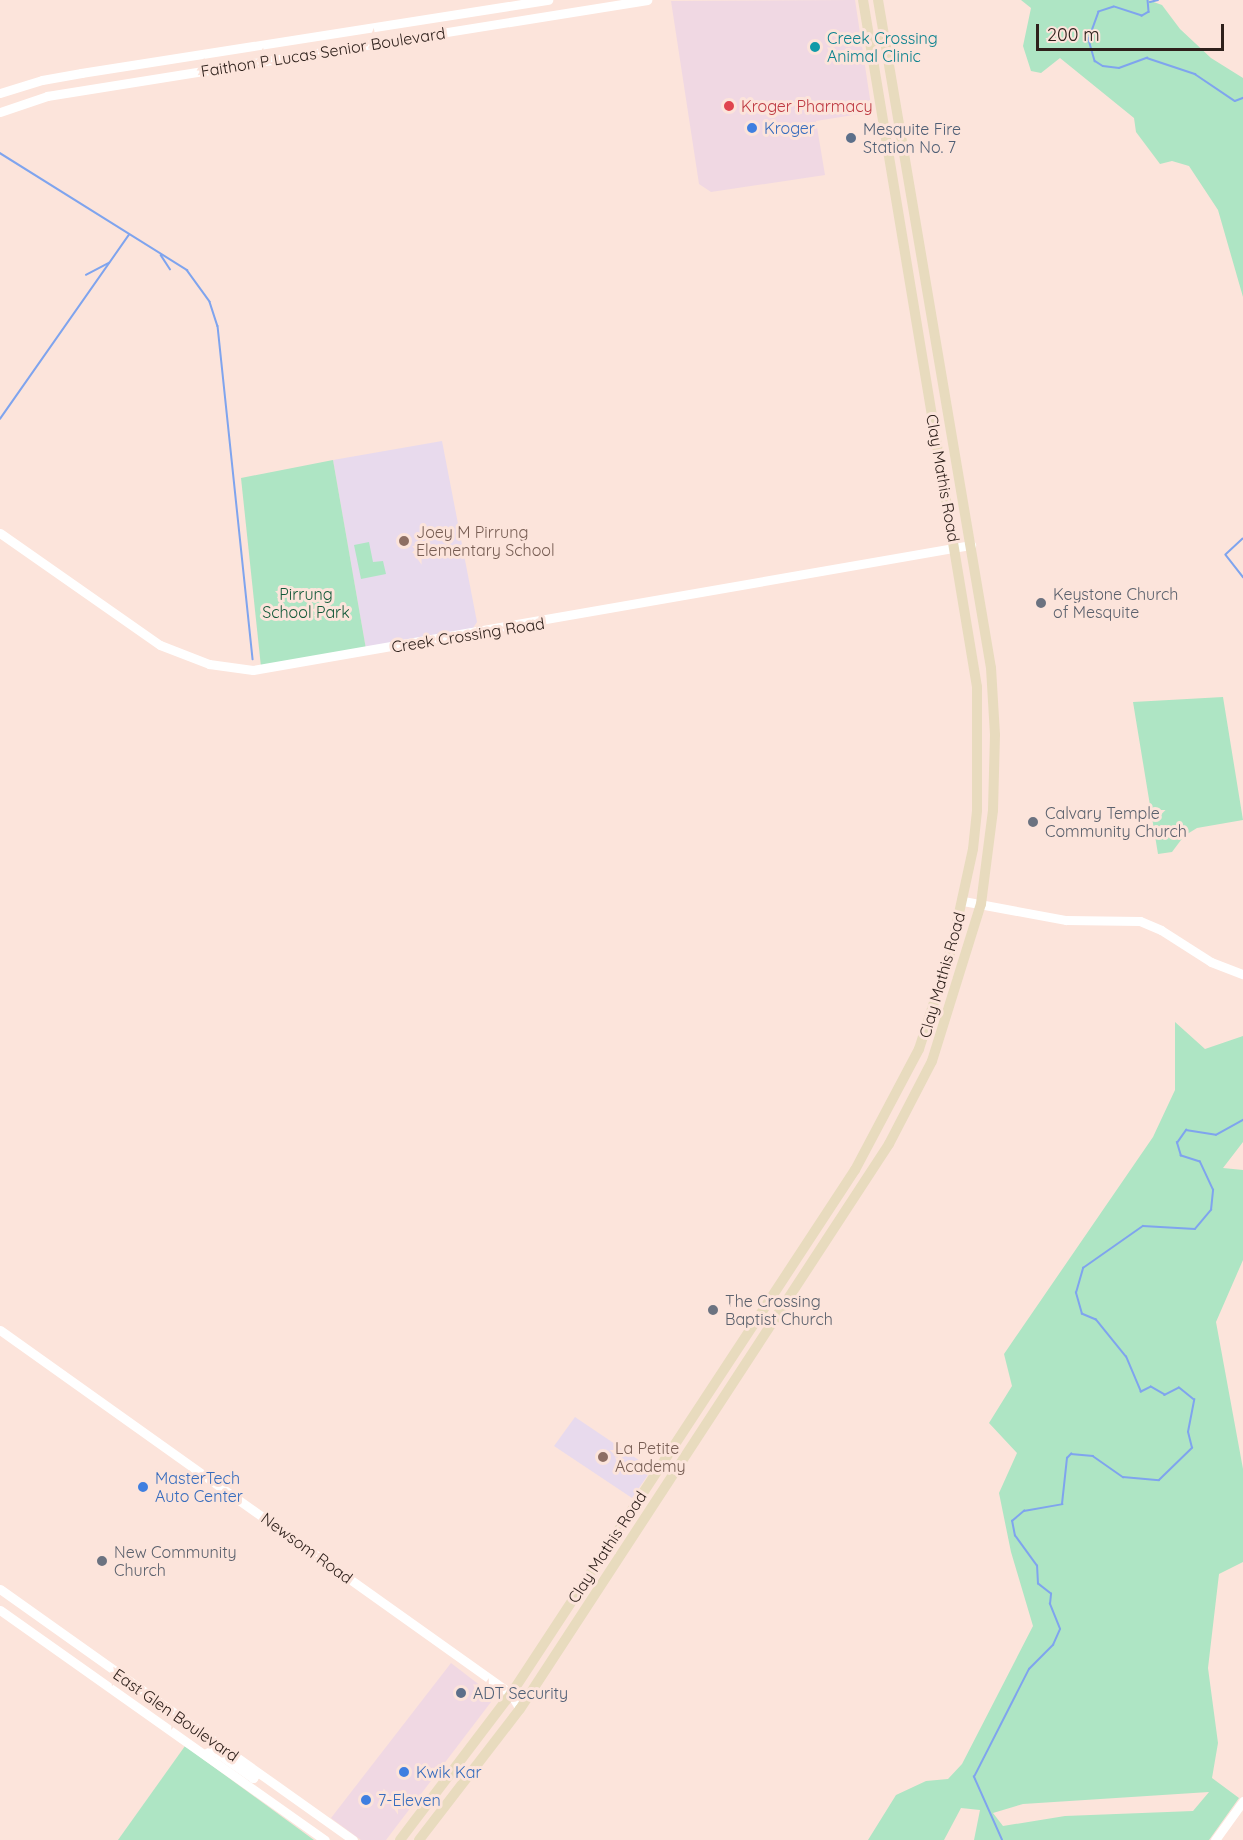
<!DOCTYPE html>
<style>
body{margin:0}
#map{position:relative;width:1243px;height:1840px;overflow:hidden;background:#fce4db;font-family:Quicksand,sans-serif}
div>[style]{position:absolute}
.commercial>*{inset:0;background:#f0d8e3}
.education>*{inset:0;background:#e8daed}
.green>*{inset:0;background:#aee5c4}
.stream>*{height:1.5px;margin:-0.75px;padding:0 0.75px;transform-origin:0.75px;border-radius:0.75px;background:#7fa4ee}
.tertiary>*{height:9px;margin:-4.5px;padding:0 4.5px;transform-origin:4.5px;border-radius:4.5px;background:#fff}
.secondary>*{height:10px;margin:-5px;padding:0 5px;transform-origin:5px;border-radius:5px;background:#e8dbbe}
.dots>*{width:16px;height:16px;translate:-50% -50%;box-sizing:border-box;border:3px solid #fce4db;border-radius:50%}
span{translate:-50% -50%;white-space:nowrap;text-align:center;line-height:1.15;-webkit-text-stroke:6px #fce4db;paint-order:stroke}
.culture-label{font-size:16px;color:#0d838f}
.left{translate:0 -50%;text-align:left}
.street-label{font-size:16px;color:#2e201b}
.health-label{font-size:16px;color:#be3a42}
.shop-label{font-size:16px;color:#366cbe}
.service-label{font-size:16px;color:#4e5e75}
.education-label{font-size:16px;color:#785e54}
.park-label{font-size:16px;color:#135939}
.worship-label{font-size:16px;color:#5b616d}
.scale{position:absolute;left:1036px;top:24px;width:188px;height:27px;box-sizing:border-box;border:3px solid #2e201b;border-top:0;padding-left:8px;font-size:18px;line-height:21px;white-space:nowrap;color:#2e201b;-webkit-text-stroke:4px #fce4db;paint-order:stroke}
</style>
<div id="map">
<div class="commercial">
<i style="clip-path:polygon(855px 0,872px 112px,816px 121px,825px 175px,711px 192px,699px 184px,671px 1px)"></i>
<i style="clip-path:polygon(451px 1663px,490px 1693px,491px 1702px,386px 1840px,361px 1840px,331px 1818px)"></i>
</div>
<div class="education">
<i style="clip-path:polygon(442px 441px,477px 622px,473px 628px,366px 649px,333px 460px)"></i>
<i style="clip-path:polygon(575px 1417px,652px 1469px,632px 1498px,554px 1446px)"></i>
</div>
<div class="green">
<i style="clip-path:polygon(1021px 0,1148px 0,1162px 5px,1180px 29px,1211px 58px,1243px 78px,1243px 297px,1218px 210px,1189px 166px,1172px 161px,1160px 164px,1136px 132px,1134px 118px,1060px 58px,1041px 73px,1031px 71px,1023px 46px,1031px 8px)"></i>
<i style="clip-path:polygon(333px 460px,366px 649px,261px 667px,241px 478px)"></i>
<i style="clip-path:polygon(369px 542px,373px 562px,383px 561px,386px 574px,361px 579px,354px 545px)"></i>
<i style="clip-path:polygon(1223px 697px,1243px 820px,1197px 828px,1184px 836px,1172px 852px,1158px 854px,1133px 702px)"></i>
<i style="clip-path:polygon(evenodd,1175px 1022px,1205px 1049px,1243px 1036px,1243px 1142px,1223px 1168px,1243px 1170px,1243px 1260px,1216px 1322px,1243px 1469px,1243px 1562px,1219px 1574px,1208px 1668px,1218px 1743px,1212px 1778px,1239px 1798px,1209px 1840px,974px 1840px,980px 1810px,961px 1808px,944px 1840px,868px 1840px,896px 1795px,926px 1781px,948px 1779px,962px 1764px,1033px 1626px,1011px 1552px,999px 1493px,1017px 1453px,989px 1423px,1012px 1386px,1004px 1354px,1153px 1137px,1175px 1090px,1175px 1022px,1209px 1792px,1193px 1811px,1065px 1816px,1003px 1826px,993px 1813px,1023px 1804px,1209px 1792px)"></i>
<i style="clip-path:polygon(185px 1746px,314px 1840px,118px 1840px)"></i>
</div>
<div class="stream">
<i style="left:1148px;top:0;width:12px;rotate:85deg"></i>
<i style="left:1149px;top:12px;width:8px;rotate:150deg"></i>
<i style="left:1142px;top:16px;width:29px;rotate:-162deg"></i>
<i style="left:1114px;top:7px;width:16px;rotate:162deg"></i>
<i style="left:1099px;top:12px;width:30px;rotate:110deg"></i>
<i style="left:1089px;top:40px;width:22px;rotate:74deg"></i>
<i style="left:1095px;top:61px;width:9px;rotate:32deg"></i>
<i style="left:1103px;top:66px;width:16px;rotate:7deg"></i>
<i style="left:1119px;top:68px;width:30px;rotate:-20deg"></i>
<i style="left:1147px;top:58px;width:51px;rotate:18.4deg"></i>
<i style="left:1195px;top:74px;width:48px;rotate:34deg"></i>
<i style="left:1235px;top:101px;width:9px;rotate:-21deg"></i>
<i style="left:1150px;top:2px;width:8px;rotate:-14deg"></i>
<i style="left:0;top:153px;width:221px;rotate:32deg"></i>
<i style="left:187px;top:270px;width:39px;rotate:54deg"></i>
<i style="left:210px;top:302px;width:25px;rotate:72deg"></i>
<i style="left:218px;top:326px;width:335px;rotate:84deg"></i>
<i style="left:161px;top:255px;width:17px;rotate:57deg"></i>
<i style="left:86px;top:275px;width:26px;rotate:-28deg"></i>
<i style="left:0;top:419px;width:225px;rotate:-55deg"></i>
<i style="left:1243px;top:539px;width:23px;rotate:137deg"></i>
<i style="left:1226px;top:555px;width:28px;rotate:52deg"></i>
<i style="left:1002px;top:1840px;width:69px;rotate:-114deg"></i>
<i style="left:974px;top:1777px;width:121px;rotate:-63deg"></i>
<i style="left:1029px;top:1669px;width:34px;rotate:-45deg"></i>
<i style="left:1053px;top:1645px;width:17px;rotate:-66deg"></i>
<i style="left:1060px;top:1629px;width:27px;rotate:-112deg"></i>
<i style="left:1050px;top:1604px;width:10px;rotate:-84deg"></i>
<i style="left:1051px;top:1594px;width:16px;rotate:-142deg"></i>
<i style="left:1038px;top:1584px;width:18px;rotate:-93deg"></i>
<i style="left:1037px;top:1566px;width:37px;rotate:-126deg"></i>
<i style="left:1015px;top:1536px;width:15px;rotate:-101deg"></i>
<i style="left:1012px;top:1521px;width:16px;rotate:-40deg"></i>
<i style="left:1024px;top:1511px;width:39px;rotate:-10deg"></i>
<i style="left:1062px;top:1504px;width:46px;rotate:-83.8deg"></i>
<i style="left:1067px;top:1458px;width:6px;rotate:-45deg"></i>
<i style="left:1071px;top:1454px;width:22px;rotate:5deg"></i>
<i style="left:1093px;top:1456px;width:37px;rotate:35deg"></i>
<i style="left:1123px;top:1477px;width:36px;rotate:5deg"></i>
<i style="left:1159px;top:1480px;width:46px;rotate:-44.1deg"></i>
<i style="left:1192px;top:1448px;width:16px;rotate:-104deg"></i>
<i style="left:1188px;top:1432px;width:33px;rotate:-79deg"></i>
<i style="left:1194px;top:1400px;width:19px;rotate:-141deg"></i>
<i style="left:1179px;top:1388px;width:16px;rotate:153deg"></i>
<i style="left:1165px;top:1395px;width:16px;rotate:-150deg"></i>
<i style="left:1151px;top:1387px;width:11px;rotate:153deg"></i>
<i style="left:1141px;top:1392px;width:38px;rotate:-113deg"></i>
<i style="left:1126px;top:1357px;width:48px;rotate:-129deg"></i>
<i style="left:1096px;top:1320px;width:15px;rotate:-157deg"></i>
<i style="left:1082px;top:1314px;width:22px;rotate:-106deg"></i>
<i style="left:1076px;top:1293px;width:26px;rotate:-74deg"></i>
<i style="left:1083px;top:1268px;width:73px;rotate:-35deg"></i>
<i style="left:1143px;top:1226px;width:52px;rotate:3.3deg"></i>
<i style="left:1195px;top:1229px;width:25px;rotate:-50deg"></i>
<i style="left:1211px;top:1210px;width:20px;rotate:-84deg"></i>
<i style="left:1213px;top:1190px;width:31px;rotate:-115deg"></i>
<i style="left:1200px;top:1162px;width:20px;rotate:-162deg"></i>
<i style="left:1181px;top:1156px;width:14px;rotate:-107deg"></i>
<i style="left:1177px;top:1143px;width:16px;rotate:-55deg"></i>
<i style="left:1186px;top:1130px;width:30px;rotate:9deg"></i>
<i style="left:1216px;top:1135px;width:31px;rotate:-29deg"></i>
</div>
<div class="tertiary">
<i style="left:0;top:93px;width:44px;rotate:-17.2deg"></i>
<i style="left:42px;top:80px;width:40px;rotate:-10deg"></i>
<i style="left:81px;top:73px;width:473px;rotate:-8.9deg"></i>
<i style="left:0;top:112px;width:50px;rotate:-18.8deg"></i>
<i style="left:47px;top:96px;width:608px;rotate:-9.09deg"></i>
<i style="left:0;top:533px;width:195px;rotate:35deg"></i>
<i style="left:160px;top:645px;width:53px;rotate:21.2deg"></i>
<i style="left:209px;top:664px;width:44px;rotate:7.8deg"></i>
<i style="left:253px;top:670px;width:729px;rotate:-9.88deg"></i>
<i style="left:963px;top:901px;width:105px;rotate:10.5deg"></i>
<i style="left:1066px;top:920px;width:74px;rotate:0.8deg"></i>
<i style="left:1140px;top:921px;width:23px;rotate:23deg"></i>
<i style="left:1161px;top:930px;width:59px;rotate:32.6deg"></i>
<i style="left:1211px;top:962px;width:34px;rotate:21deg"></i>
<i style="left:0;top:1330px;width:627px;rotate:35.46deg"></i>
<i style="left:511px;top:1694px;width:17px;rotate:59deg"></i>
<i style="left:0;top:1589px;width:433px;rotate:35.4deg"></i>
<i style="left:0;top:1610px;width:398px;rotate:35.3deg"></i>
<i style="left:204px;top:1754px;width:10px;rotate:-24deg"></i>
<i style="left:213px;top:1750px;width:49px;rotate:35deg"></i>
<i style="left:253px;top:1778px;width:7px;rotate:-56deg"></i>
<i style="left:1215px;top:1840px;width:48px;rotate:-54.3deg"></i>
</div>
<div class="secondary">
<i style="left:400px;top:1840px;width:183px;rotate:-52.8deg"></i>
<i style="left:511px;top:1694px;width:627px;rotate:-56.72deg"></i>
<i style="left:855px;top:1170px;width:137px;rotate:-62.1deg"></i>
<i style="left:919px;top:1049px;width:104px;rotate:-72.1deg"></i>
<i style="left:951px;top:950px;width:103px;rotate:-77.7deg"></i>
<i style="left:973px;top:849px;width:39px;rotate:-84deg"></i>
<i style="left:977px;top:810px;width:123px;rotate:-90deg"></i>
<i style="left:977px;top:687px;width:696px;rotate:-99.42deg"></i>
<i style="left:419px;top:1840px;width:165px;rotate:-52.4deg"></i>
<i style="left:520px;top:1709px;width:675px;rotate:-56.85deg"></i>
<i style="left:889px;top:1144px;width:93px;rotate:-62.6deg"></i>
<i style="left:932px;top:1061px;width:164px;rotate:-72.7deg"></i>
<i style="left:981px;top:904px;width:95px;rotate:-82.7deg"></i>
<i style="left:993px;top:810px;width:75px;rotate:-88.5deg"></i>
<i style="left:995px;top:735px;width:67px;rotate:-93.4deg"></i>
<i style="left:991px;top:668px;width:677px;rotate:-99.6deg"></i>
</div>
<div class="dots">
<i style="left:815px;top:47px;background:#0f9aa8"></i>
<i style="left:729px;top:106px;background:#e0444e"></i>
<i style="left:752px;top:128px;background:#3f7fe0"></i>
<i style="left:851px;top:138px;background:#5c6f8a"></i>
<i style="left:404px;top:541px;background:#8d6e63"></i>
<i style="left:1041px;top:603px;background:#6b7280"></i>
<i style="left:1033px;top:822px;background:#6b7280"></i>
<i style="left:713px;top:1310px;background:#6b7280"></i>
<i style="left:603px;top:1457px;background:#8d6e63"></i>
<i style="left:143px;top:1487px;background:#3f7fe0"></i>
<i style="left:102px;top:1561px;background:#6b7280"></i>
<i style="left:461px;top:1693px;background:#5c6f8a"></i>
<i style="left:404px;top:1772px;background:#3f7fe0"></i>
<i style="left:366px;top:1800px;background:#3f7fe0"></i>
</div>
<div class="culture-label">
<span class="left" style="left:827px;top:47px">Creek Crossing<br>Animal Clinic</span>
</div>
<div class="street-label">
<span style="left:323px;top:52px;rotate:-9deg">Faithon P Lucas Senior Boulevard</span>
<span style="left:943px;top:478px;rotate:80deg">Clay Mathis Road</span>
<span style="left:468px;top:635px;rotate:-9deg">Creek Crossing Road</span>
<span style="left:942px;top:975px;rotate:-74deg">Clay Mathis Road</span>
<span style="left:607px;top:1547px;rotate:-57deg">Clay Mathis Road</span>
<span style="left:307px;top:1548px;rotate:36deg">Newsom Road</span>
<span style="left:176px;top:1715px;rotate:35deg">East Glen Boulevard</span>
</div>
<div class="health-label">
<span class="left" style="left:741px;top:106px">Kroger Pharmacy</span>
</div>
<div class="shop-label">
<span class="left" style="left:764px;top:128px">Kroger</span>
<span class="left" style="left:155px;top:1487px">MasterTech<br>Auto Center</span>
<span class="left" style="left:416px;top:1772px">Kwik Kar</span>
<span class="left" style="left:378px;top:1800px">7-Eleven</span>
</div>
<div class="service-label">
<span class="left" style="left:863px;top:138px">Mesquite Fire<br>Station No. 7</span>
<span class="left" style="left:473px;top:1693px">ADT Security</span>
</div>
<div class="education-label">
<span class="left" style="left:416px;top:541px">Joey M Pirrung<br>Elementary School</span>
<span class="left" style="left:615px;top:1457px">La Petite<br>Academy</span>
</div>
<div class="park-label">
<span style="left:306px;top:603px">Pirrung<br>School Park</span>
</div>
<div class="worship-label">
<span class="left" style="left:1053px;top:603px">Keystone Church<br>of Mesquite</span>
<span class="left" style="left:1045px;top:822px">Calvary Temple<br>Community Church</span>
<span class="left" style="left:725px;top:1310px">The Crossing<br>Baptist Church</span>
<span class="left" style="left:114px;top:1561px">New Community<br>Church</span>
</div>
<div class="scale">200 m</div>
</div>
